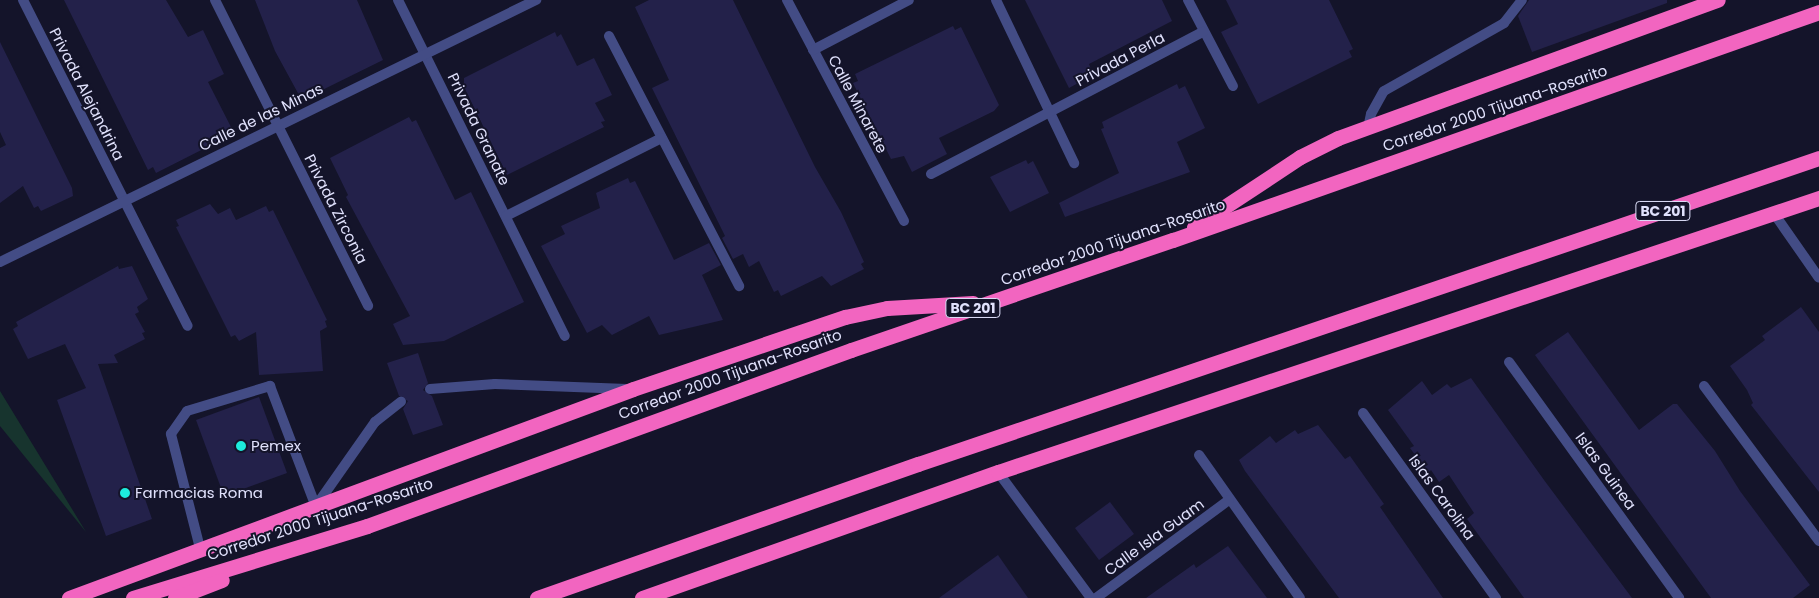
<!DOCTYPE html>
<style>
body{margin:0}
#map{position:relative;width:1819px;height:598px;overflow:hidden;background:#14142a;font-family:Poppins,sans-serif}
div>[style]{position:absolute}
.green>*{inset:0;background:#17342e}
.building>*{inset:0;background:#23214a}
.lane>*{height:10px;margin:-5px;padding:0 5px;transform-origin:5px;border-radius:5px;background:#434c85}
.street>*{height:10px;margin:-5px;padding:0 5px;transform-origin:5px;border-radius:5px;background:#434c85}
.highway>*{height:15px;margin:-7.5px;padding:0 7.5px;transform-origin:7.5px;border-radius:7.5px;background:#f265c0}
.dots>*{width:14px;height:14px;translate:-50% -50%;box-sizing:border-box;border:2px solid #14142a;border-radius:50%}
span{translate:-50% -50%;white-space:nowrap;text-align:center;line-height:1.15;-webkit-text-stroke:4px #14142a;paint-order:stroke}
.shield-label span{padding:1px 4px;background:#14142a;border:1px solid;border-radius:4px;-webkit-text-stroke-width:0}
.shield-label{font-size:14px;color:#e0e1fc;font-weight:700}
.street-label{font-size:15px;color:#e0e1fc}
.poi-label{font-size:15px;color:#e0e1fc}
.left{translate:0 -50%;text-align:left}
</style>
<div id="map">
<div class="green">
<i style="clip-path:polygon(0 391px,86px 532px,0 426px)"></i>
</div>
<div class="building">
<i style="clip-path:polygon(64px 0,166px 0,188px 37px,203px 30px,224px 74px,208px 82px,231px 127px,228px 129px,231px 135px,156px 173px,153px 167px,148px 170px)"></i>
<i style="clip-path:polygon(255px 0,357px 0,383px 60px,306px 98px,304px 93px,299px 95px,275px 51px)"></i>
<i style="clip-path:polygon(649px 0,733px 0,815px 167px,841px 212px,864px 262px,861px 264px,864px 269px,831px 286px,822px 276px,781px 296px,778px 290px,774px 292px,759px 261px,749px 267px,743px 254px,733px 259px,722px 238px,725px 236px,652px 88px,669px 80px,635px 7px)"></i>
<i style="clip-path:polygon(1025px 0,1162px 0,1172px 21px,1089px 64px,1093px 75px,1069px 88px)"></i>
<i style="clip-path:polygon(1226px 0,1329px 0,1353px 49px,1349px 51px,1352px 57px,1258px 104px,1221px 32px,1238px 24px)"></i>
<i style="clip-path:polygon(1529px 0,1667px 0,1667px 3px,1532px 52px,1518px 16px)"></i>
<i style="clip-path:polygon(953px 26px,955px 30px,961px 27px,999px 105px,994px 111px,939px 138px,947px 154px,912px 172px,904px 156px,891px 159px,853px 83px,858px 81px,855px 74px)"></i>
<i style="clip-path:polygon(555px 32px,557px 37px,561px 34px,577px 66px,594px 58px,612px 95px,595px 103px,605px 121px,601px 122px,604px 127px,507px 175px,464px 87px,464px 78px)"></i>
<i style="clip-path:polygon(0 42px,72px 188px,73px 196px,41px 211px,38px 206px,34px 208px,23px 186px,0 203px,0 148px,6px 145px,0 132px)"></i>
<i style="clip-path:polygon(1177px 84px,1179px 89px,1185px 86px,1205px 128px,1177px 142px,1190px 172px,1065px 217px,1059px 203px,1119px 173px,1101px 129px,1104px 128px,1102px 122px)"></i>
<i style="clip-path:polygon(409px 117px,412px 122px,416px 120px,455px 200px,471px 192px,524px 302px,444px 341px,403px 345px,393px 324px,410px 316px,346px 197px,348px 195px,330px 158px)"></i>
<i style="clip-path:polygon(1026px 160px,1028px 164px,1033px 161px,1049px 193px,1010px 212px,990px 177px)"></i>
<i style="clip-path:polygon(628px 178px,630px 183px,635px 181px,674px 260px,709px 243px,721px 265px,702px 275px,723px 320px,659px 335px,649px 316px,612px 335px,602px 325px,587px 333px,541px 246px,565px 234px,561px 226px,600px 208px,596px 193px)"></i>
<i style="clip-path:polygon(210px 204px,218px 214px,230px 208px,236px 220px,266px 206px,269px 212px,273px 210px,327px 320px,325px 321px,327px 327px,320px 331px,323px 371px,259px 375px,256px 332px,239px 341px,235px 335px,231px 337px,176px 227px,179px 226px,176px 220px)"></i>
<i style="clip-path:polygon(118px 266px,119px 269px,132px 266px,148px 299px,137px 307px,139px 312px,135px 314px,145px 332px,142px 333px,145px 339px,114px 355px,118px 363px,98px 364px,152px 519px,106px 536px,57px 400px,86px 388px,65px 344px,28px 359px,13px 329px,18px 326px,16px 322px)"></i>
<i style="clip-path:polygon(1801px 307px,1819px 332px,1819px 492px,1751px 405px,1753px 403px,1747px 390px,1730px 366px,1765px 340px,1762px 336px)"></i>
<i style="clip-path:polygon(1568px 332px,1639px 430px,1673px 404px,1677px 404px,1715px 451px,1740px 491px,1810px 585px,1793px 598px,1711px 598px,1535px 355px)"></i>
<i style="clip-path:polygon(418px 353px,428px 383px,423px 390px,432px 396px,443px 425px,413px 435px,403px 409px,408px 401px,399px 396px,387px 363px)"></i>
<i style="clip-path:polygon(1471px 378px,1544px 480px,1632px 598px,1524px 598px,1467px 519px,1474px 513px,1449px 475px,1439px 482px,1431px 470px,1428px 473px,1410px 448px,1414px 446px,1388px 410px,1422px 381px,1432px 395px,1447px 384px,1451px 388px)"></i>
<i style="clip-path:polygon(259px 397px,287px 473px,224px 496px,196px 420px)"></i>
<i style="clip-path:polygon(1318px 425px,1345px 459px,1350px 456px,1384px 504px,1380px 507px,1443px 598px,1339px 598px,1245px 471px,1239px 460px,1270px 436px,1276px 443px,1295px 430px,1298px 434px)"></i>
<i style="clip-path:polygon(1110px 502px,1134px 534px,1099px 560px,1075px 528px)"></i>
<i style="clip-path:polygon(1228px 546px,1267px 598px,1146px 598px,1194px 564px,1196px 568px)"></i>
<i style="clip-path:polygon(998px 555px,1028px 598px,939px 598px,984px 565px)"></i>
</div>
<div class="lane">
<i style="left:1368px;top:128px;width:14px;rotate:-78deg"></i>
<i style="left:1371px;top:114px;width:26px;rotate:-61deg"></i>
<i style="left:1384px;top:91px;width:138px;rotate:-29.5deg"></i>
<i style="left:1504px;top:23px;width:29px;rotate:-52deg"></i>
<i style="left:430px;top:389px;width:65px;rotate:-4.4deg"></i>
<i style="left:495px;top:384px;width:132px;rotate:2.2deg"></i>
<i style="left:316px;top:506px;width:103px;rotate:-54.9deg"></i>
<i style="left:375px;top:422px;width:33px;rotate:-38deg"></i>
<i style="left:201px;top:552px;width:122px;rotate:-104.3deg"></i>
<i style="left:171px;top:434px;width:28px;rotate:-55deg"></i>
<i style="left:187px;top:411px;width:87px;rotate:-16.8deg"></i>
<i style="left:270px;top:386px;width:129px;rotate:69.2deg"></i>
</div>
<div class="street">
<i style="left:23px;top:0;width:365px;rotate:63.2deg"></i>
<i style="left:215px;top:0;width:342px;rotate:63.4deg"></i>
<i style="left:398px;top:0;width:375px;rotate:63.6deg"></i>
<i style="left:787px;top:0;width:250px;rotate:62.1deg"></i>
<i style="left:996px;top:0;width:181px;rotate:64.4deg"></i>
<i style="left:1188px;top:0;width:97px;rotate:62.4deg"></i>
<i style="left:609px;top:36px;width:282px;rotate:62.5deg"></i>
<i style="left:813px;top:50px;width:108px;rotate:-27.5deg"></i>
<i style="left:931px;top:174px;width:307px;rotate:-27.6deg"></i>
<i style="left:1773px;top:212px;width:80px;rotate:55.1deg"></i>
<i style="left:506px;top:216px;width:174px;rotate:-26.6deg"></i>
<i style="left:0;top:262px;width:597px;rotate:-26.05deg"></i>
<i style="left:1509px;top:362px;width:291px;rotate:54.2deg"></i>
<i style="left:1704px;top:386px;width:193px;rotate:53.4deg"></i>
<i style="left:1363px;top:413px;width:228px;rotate:54.3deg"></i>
<i style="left:1199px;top:455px;width:175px;rotate:54.8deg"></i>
<i style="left:998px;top:472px;width:157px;rotate:53.6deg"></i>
<i style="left:1096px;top:598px;width:165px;rotate:-36.4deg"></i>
</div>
<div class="highway">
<i style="left:1194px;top:227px;width:127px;rotate:-33.4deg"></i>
<i style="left:1300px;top:157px;width:42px;rotate:-26.6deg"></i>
<i style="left:1338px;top:138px;width:404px;rotate:-20deg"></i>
<i style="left:69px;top:598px;width:601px;rotate:-20.33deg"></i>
<i style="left:633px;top:389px;width:224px;rotate:-18.8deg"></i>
<i style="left:845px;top:317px;width:43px;rotate:-12.1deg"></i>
<i style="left:887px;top:308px;width:86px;rotate:-3.3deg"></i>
<i style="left:133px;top:598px;width:245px;rotate:-17.1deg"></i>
<i style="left:367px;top:526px;width:515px;rotate:-19.98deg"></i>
<i style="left:851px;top:350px;width:340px;rotate:-18.9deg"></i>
<i style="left:1173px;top:240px;width:685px;rotate:-19.44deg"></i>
<i style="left:175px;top:598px;width:50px;rotate:-21deg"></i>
<i style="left:537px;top:598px;width:404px;rotate:-19.4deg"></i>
<i style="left:918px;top:464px;width:952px;rotate:-18.76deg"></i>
<i style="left:642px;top:598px;width:378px;rotate:-19.5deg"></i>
<i style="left:998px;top:472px;width:866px;rotate:-18.46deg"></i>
</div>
<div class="dots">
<i style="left:241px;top:446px;background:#1debdd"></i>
<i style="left:125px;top:493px;background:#1debdd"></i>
</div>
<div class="shield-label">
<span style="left:1663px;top:211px">BC 201</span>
<span style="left:973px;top:308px">BC 201</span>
</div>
<div class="street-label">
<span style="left:1120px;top:59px;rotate:-28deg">Privada Perla</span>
<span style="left:87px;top:94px;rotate:63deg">Privada Alejandrina</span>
<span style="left:858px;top:104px;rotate:62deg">Calle Minarete</span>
<span style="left:1495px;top:108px;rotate:-19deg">Corredor 2000 Tijuana-Rosarito</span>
<span style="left:261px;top:117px;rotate:-26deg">Calle de las Minas</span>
<span style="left:479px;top:129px;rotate:64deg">Privada Granate</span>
<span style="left:336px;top:209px;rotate:63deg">Privada Zirconia</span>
<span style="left:1113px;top:242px;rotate:-19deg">Corredor 2000 Tijuana-Rosarito</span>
<span style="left:730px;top:374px;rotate:-20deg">Corredor 2000 Tijuana-Rosarito</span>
<span style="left:1606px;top:471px;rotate:54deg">Islas Guinea</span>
<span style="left:1442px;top:497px;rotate:54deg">Islas Carolina</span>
<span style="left:320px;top:519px;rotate:-18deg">Corredor 2000 Tijuana-Rosarito</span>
<span style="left:1154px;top:537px;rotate:-36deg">Calle Isla Guam</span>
</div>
<div class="poi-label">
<span class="left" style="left:251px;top:446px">Pemex</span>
<span class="left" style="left:135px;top:493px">Farmacias Roma</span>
</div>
</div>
